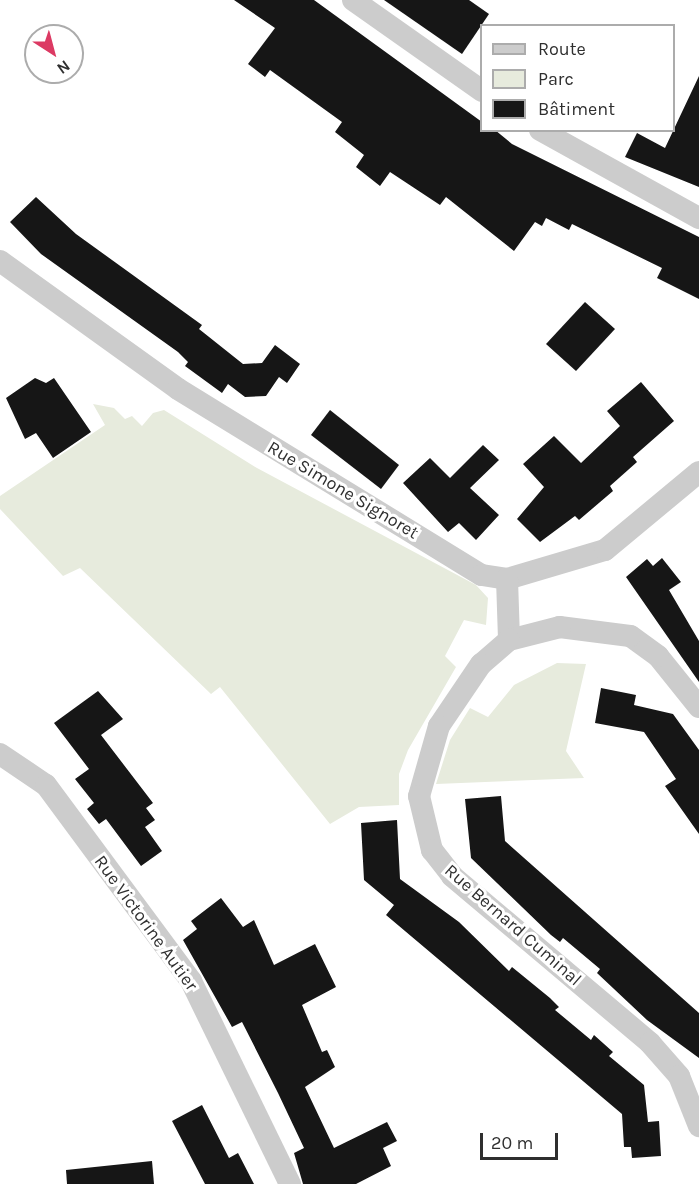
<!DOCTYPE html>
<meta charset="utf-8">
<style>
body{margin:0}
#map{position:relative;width:699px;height:1184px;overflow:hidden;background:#fff;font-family:Karla,sans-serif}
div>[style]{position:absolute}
.green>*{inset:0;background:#e7ebdd}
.building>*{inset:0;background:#161616}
.minor>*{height:22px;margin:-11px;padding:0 11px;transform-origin:11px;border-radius:11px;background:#ccc}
span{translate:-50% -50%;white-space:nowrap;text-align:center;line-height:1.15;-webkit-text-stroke:6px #fff;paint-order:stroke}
.street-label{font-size:18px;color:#2f2f2f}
.legend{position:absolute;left:480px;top:24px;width:195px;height:108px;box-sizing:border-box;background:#fff;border:2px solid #acacac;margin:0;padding:8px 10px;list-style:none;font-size:18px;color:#2f2f2f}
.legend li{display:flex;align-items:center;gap:12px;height:30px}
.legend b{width:30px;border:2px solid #acacac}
.north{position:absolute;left:24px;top:24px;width:60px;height:60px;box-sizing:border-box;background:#fff;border:2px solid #acacac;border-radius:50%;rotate:144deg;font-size:16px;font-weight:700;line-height:24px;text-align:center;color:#2f2f2f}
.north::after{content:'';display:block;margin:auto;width:21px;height:27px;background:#dc3a63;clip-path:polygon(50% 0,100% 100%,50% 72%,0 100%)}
.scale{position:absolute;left:480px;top:1133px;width:78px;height:27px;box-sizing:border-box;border:3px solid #2f2f2f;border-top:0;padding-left:8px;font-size:18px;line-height:21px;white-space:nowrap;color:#2f2f2f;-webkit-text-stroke:4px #fff;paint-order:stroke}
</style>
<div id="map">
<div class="green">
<i style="clip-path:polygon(93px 404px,114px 408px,125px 419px,132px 416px,142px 426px,153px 413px,164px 410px,257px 468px,476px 585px,488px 598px,486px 625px,464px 620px,445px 656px,456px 667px,408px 750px,399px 774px,399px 805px,359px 807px,330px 824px,220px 687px,211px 694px,80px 568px,63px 576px,0 509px,0 496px,105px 425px)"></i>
<i style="clip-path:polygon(557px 663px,586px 664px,566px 751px,584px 778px,436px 784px,450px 740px,470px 708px,488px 717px,514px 685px)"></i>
</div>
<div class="building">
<i style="clip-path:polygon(234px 0,314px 0,482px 122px,482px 130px,495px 130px,512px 144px,699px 237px,699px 299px,657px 278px,662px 268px,572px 224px,569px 230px,546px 218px,542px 226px,535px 222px,514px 251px,446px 197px,440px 205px,390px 172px,380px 186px,356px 167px,364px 155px,335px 132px,342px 122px,270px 70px,265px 77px,248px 64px,275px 28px)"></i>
<i style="clip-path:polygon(384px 0,469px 0,489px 14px,462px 54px)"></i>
<i style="clip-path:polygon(699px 76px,699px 187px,625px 157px,637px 133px,665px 148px)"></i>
<i style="clip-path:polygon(36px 197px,76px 234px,202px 325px,199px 329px,243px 364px,262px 363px,275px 345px,300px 364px,287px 383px,279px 377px,266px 396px,245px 397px,228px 384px,222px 393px,185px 366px,188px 362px,178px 352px,41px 254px,10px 222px)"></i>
<i style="clip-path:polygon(585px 302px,615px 329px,576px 371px,546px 344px)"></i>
<i style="clip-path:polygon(35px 378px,46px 383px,54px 378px,91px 432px,53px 458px,36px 433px,25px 439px,6px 398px)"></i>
<i style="clip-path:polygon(641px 382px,674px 421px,633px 457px,637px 462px,610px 486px,613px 491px,579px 520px,575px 516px,540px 542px,517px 519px,544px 487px,523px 464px,554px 436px,581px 463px,620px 426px,607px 411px)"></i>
<i style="clip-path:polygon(330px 410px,399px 465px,381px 489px,311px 435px)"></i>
<i style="clip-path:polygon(483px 445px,499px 460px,470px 488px,499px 515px,476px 540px,459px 523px,448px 532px,403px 483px,430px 458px,450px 478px)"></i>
<i style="clip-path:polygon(662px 558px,681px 582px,669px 590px,699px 641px,699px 682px,626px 577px,647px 559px,653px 566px)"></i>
<i style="clip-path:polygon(601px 688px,636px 695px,634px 705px,673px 714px,699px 750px,699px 834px,665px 786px,676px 779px,644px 732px,595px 723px)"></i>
<i style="clip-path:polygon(98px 691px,123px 719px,101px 735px,153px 803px,146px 808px,155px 820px,145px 827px,162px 851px,141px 866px,106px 819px,99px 824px,87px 809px,94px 803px,75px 779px,89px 769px,54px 723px)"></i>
<i style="clip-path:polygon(501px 796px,505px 841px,699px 1013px,699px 1058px,647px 1020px,597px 973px,600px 969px,563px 938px,560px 942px,551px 935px,471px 858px,465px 799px)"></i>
<i style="clip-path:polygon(397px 820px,400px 879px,459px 922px,509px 971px,512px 967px,550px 998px,559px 1007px,555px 1010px,591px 1040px,594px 1035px,613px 1052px,609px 1056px,644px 1085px,648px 1122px,659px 1121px,661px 1156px,632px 1158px,631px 1147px,624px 1147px,622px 1114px,386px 915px,394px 905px,364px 880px,361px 823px)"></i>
<i style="clip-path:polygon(221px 898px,243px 927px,254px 920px,274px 965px,315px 944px,336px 987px,302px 1005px,322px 1052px,327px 1050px,335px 1067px,305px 1087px,334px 1148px,387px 1122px,397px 1141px,383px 1148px,391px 1166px,356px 1184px,303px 1184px,294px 1153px,304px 1148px,278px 1093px,242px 1022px,232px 1027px,183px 940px,197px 929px,191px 921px)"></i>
<i style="clip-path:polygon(202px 1105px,229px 1158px,238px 1153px,254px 1184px,205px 1184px,172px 1121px)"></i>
<i style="clip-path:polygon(152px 1161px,154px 1184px,67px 1184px,66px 1170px)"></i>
</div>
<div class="minor">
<i style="left:353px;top:0;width:158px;rotate:35.2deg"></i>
<i style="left:540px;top:130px;width:182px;rotate:29deg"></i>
<i style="left:0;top:261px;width:219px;rotate:35.7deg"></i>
<i style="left:178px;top:389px;width:356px;rotate:31.5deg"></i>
<i style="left:482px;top:575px;width:25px;rotate:9deg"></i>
<i style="left:507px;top:579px;width:102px;rotate:-16.5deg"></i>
<i style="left:605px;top:550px;width:122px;rotate:-39.7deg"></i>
<i style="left:507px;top:579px;width:61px;rotate:88.1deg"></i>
<i style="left:699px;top:707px;width:65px;rotate:-128.8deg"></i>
<i style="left:658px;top:656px;width:34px;rotate:-144deg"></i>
<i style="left:630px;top:636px;width:71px;rotate:-172.7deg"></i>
<i style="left:560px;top:627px;width:53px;rotate:165.7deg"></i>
<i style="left:509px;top:640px;width:37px;rotate:139deg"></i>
<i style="left:481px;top:664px;width:75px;rotate:124.1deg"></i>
<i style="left:439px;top:726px;width:73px;rotate:105.9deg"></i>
<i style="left:419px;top:796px;width:56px;rotate:76.5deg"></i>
<i style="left:432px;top:850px;width:33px;rotate:52deg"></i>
<i style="left:452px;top:876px;width:259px;rotate:40.1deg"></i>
<i style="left:650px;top:1043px;width:44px;rotate:48.7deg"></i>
<i style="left:679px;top:1076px;width:54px;rotate:68.2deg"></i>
<i style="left:0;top:754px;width:55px;rotate:34deg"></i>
<i style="left:46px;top:785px;width:244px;rotate:53.5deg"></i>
<i style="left:191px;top:981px;width:226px;rotate:64deg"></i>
</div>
<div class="street-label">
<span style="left:343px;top:490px;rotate:31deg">Rue Simone Signoret</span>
<span style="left:146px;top:923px;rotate:54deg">Rue Victorine Autier</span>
<span style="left:513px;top:925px;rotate:41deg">Rue Bernard Cuminal</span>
</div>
<ul class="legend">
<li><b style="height:8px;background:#ccc"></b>Route</li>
<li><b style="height:16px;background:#e7ebdd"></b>Parc</li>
<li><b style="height:16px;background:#161616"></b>Bâtiment</li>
</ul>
<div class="north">N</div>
<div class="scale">20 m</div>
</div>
